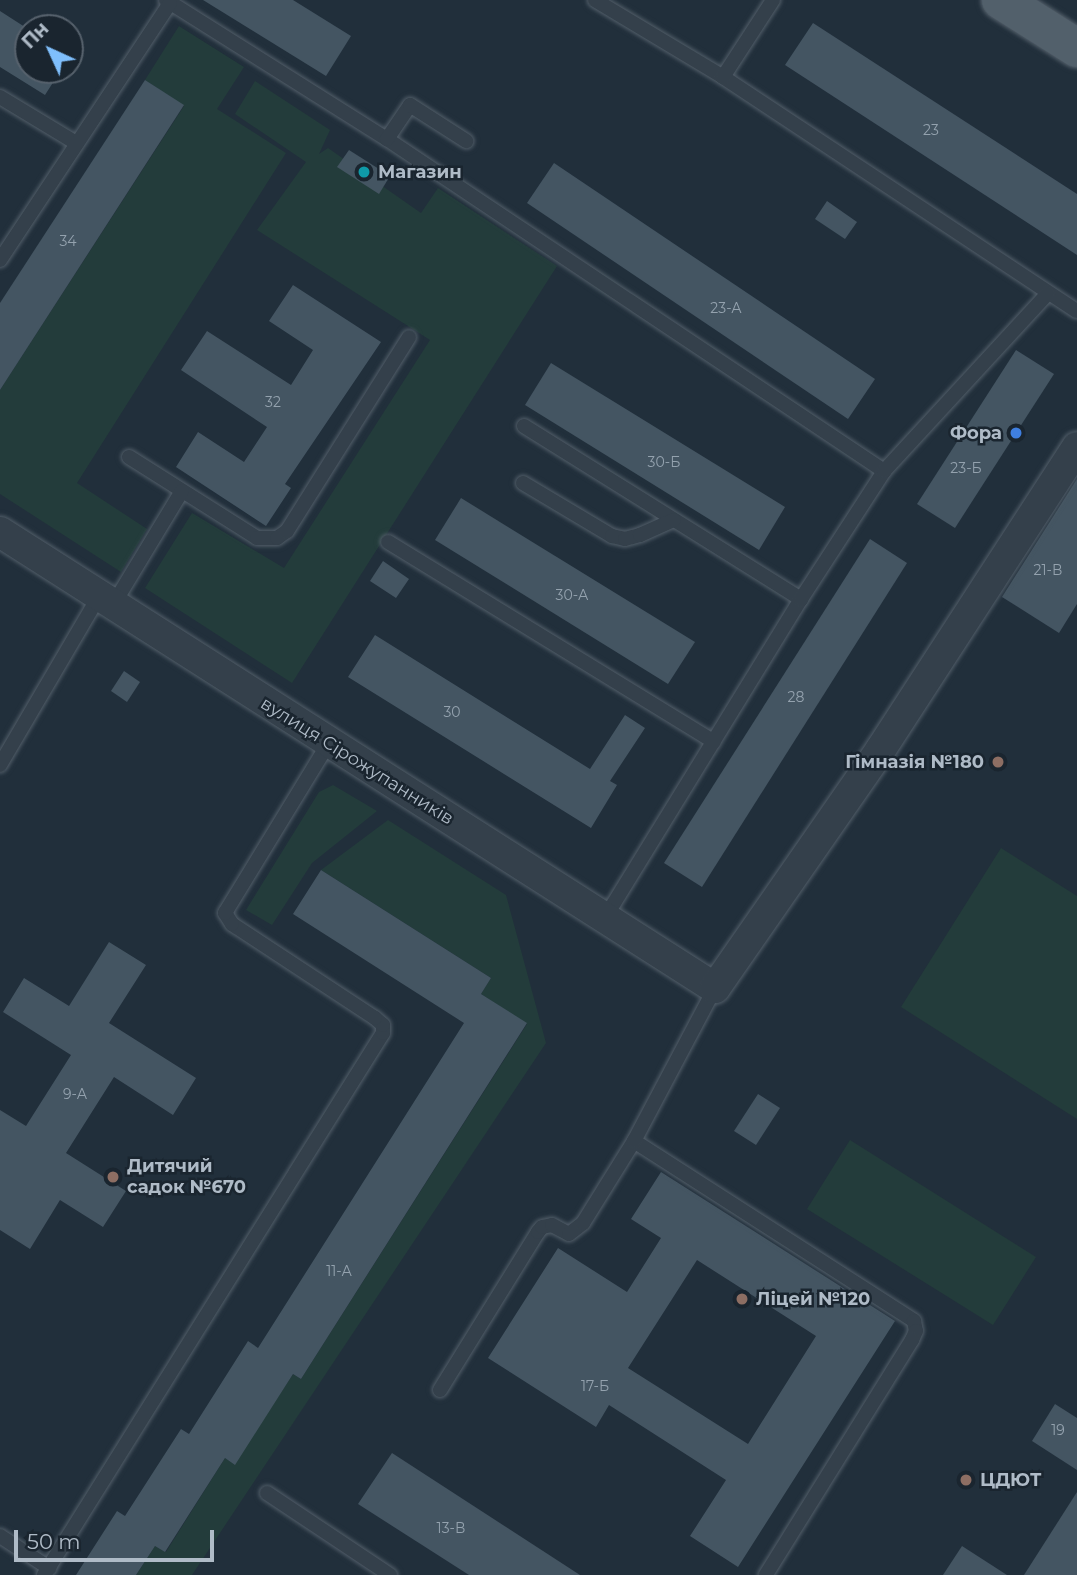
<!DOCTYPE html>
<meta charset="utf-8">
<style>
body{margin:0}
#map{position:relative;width:1077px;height:1575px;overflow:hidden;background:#212f3b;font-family:Montserrat,sans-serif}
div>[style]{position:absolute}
.green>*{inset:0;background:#233c3b}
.building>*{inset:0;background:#445562}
.roads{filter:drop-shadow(0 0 2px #525e69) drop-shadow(0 0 2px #525e69)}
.service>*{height:14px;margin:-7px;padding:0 7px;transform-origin:7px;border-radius:7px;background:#34404b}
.minor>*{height:30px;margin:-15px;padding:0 15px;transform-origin:15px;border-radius:15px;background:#34404b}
.primary>*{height:38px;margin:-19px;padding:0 19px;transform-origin:19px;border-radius:19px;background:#52606b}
.dots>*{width:19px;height:19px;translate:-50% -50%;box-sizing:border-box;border:4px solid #1a252f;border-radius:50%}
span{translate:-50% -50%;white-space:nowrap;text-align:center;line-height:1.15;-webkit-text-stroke:5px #1a252f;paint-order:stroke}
.number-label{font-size:14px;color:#94a2ae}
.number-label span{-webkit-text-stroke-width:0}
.poi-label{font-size:18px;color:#afbbc7;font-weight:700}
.left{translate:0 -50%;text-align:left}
.right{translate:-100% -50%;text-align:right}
.street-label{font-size:18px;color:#afbbc7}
.north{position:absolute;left:14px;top:14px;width:70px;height:70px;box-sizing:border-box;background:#1a252f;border:2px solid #56616c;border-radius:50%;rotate:315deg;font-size:19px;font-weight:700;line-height:28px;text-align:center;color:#afbbc7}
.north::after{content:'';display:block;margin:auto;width:24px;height:32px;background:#7fbffc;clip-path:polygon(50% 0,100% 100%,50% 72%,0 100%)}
.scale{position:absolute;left:14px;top:1530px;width:200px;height:32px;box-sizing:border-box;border:4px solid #afbbc7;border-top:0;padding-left:9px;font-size:21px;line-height:24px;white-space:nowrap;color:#afbbc7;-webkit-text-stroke:5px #1a252f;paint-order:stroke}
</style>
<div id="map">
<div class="green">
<i style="clip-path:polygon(179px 26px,244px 67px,217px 109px,286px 153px,77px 483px,147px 529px,121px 572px,0 494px,0 390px,184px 106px,145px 80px)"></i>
<i style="clip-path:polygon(255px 81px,330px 130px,319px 154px,328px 148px,421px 213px,438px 188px,557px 266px,292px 683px,145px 588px,192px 513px,284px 568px,430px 340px,257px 230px,306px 162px,235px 114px)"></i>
<i style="clip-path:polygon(333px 785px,377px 811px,312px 863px,272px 925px,246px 910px,319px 792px)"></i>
<i style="clip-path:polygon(388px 820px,506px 895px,546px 1043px,192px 1575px,136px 1575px,155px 1546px,166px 1552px,225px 1458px,234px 1464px,293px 1374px,301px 1379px,527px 1024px,481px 994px,491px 978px,321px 870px)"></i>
<i style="clip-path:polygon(1001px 848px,1077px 896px,1077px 1119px,901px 1007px)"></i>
<i style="clip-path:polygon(850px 1140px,1036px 1257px,993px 1325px,807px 1209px)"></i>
</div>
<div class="building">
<i style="clip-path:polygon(203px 0,293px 0,351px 36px,326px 76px)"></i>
<i style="clip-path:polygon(0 11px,28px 29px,28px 70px,61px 70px,45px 95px,0 67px)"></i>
<i style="clip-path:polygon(813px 23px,1077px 194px,1077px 255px,785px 65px)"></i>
<i style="clip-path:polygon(145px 80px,184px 105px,0 390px,0 303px)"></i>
<i style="clip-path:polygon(349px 150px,390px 176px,379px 194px,337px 167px)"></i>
<i style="clip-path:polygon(554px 163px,875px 379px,848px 419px,527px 203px)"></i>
<i style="clip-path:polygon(827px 201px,857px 222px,845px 239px,815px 219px)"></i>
<i style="clip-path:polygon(293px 285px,381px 342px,285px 484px,291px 488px,266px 526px,176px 467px,198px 432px,244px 462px,267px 427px,181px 370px,207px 331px,291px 385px,313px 350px,269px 321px)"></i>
<i style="clip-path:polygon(1016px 350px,1054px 374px,955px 528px,917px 504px)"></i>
<i style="clip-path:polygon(551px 363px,785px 507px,759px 550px,525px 405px)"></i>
<i style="clip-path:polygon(1077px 479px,1077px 604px,1059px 633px,1002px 597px)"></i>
<i style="clip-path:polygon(461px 498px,695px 642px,668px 684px,435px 540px)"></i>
<i style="clip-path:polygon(870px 539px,907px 563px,702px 887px,664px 863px)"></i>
<i style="clip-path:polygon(383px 561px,409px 579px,396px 598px,370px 581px)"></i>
<i style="clip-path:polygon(375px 635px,590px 769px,625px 715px,645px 728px,610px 781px,617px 785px,591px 828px,348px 677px)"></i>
<i style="clip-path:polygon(124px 671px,140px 682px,127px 702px,111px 691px)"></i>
<i style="clip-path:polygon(321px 870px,491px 978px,481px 994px,527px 1023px,301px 1379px,293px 1374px,235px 1465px,225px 1458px,165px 1552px,155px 1546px,136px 1575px,76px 1575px,117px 1511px,125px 1516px,181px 1429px,189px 1434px,248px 1341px,258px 1348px,464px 1023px,293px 914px)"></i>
<i style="clip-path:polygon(109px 942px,146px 965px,109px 1023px,196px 1078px,173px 1115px,114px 1077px,66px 1153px,126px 1191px,103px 1227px,60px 1200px,30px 1249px,0 1230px,0 1110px,26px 1126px,71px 1055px,3px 1012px,24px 978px,69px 1006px)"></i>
<i style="clip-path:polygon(758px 1094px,780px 1108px,756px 1145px,734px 1131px)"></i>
<i style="clip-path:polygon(evenodd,661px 1172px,895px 1321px,738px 1567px,690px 1536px,726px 1480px,609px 1405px,596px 1427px,488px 1358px,558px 1248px,627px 1292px,661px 1238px,631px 1219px,661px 1172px,697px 1260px,816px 1336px,748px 1444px,628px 1368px,697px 1260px)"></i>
<i style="clip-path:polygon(1055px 1404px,1077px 1418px,1077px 1470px,1032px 1441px)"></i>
<i style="clip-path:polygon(392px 1453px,580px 1575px,469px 1575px,358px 1504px)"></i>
<i style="clip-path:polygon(1077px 1492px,1077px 1575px,1024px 1575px)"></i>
<i style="clip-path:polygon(962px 1546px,1007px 1575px,943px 1575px)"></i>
</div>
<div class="roads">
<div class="service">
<i style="left:166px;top:0;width:261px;rotate:32.2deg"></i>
<i style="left:387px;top:139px;width:598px;rotate:33.74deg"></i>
<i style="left:595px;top:0;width:149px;rotate:31deg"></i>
<i style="left:723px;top:77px;width:424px;rotate:33.5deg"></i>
<i style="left:723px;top:77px;width:92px;rotate:-57deg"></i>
<i style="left:0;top:97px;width:89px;rotate:31.2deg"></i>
<i style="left:387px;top:139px;width:41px;rotate:-55.9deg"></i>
<i style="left:410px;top:105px;width:67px;rotate:32.7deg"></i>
<i style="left:0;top:260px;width:308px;rotate:-56.5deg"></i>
<i style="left:524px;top:426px;width:327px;rotate:32deg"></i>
<i style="left:129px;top:457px;width:151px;rotate:32.3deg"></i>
<i style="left:257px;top:538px;width:20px"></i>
<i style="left:277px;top:538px;width:12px;rotate:-35deg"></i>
<i style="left:287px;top:531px;width:229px;rotate:-57.8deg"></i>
<i style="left:523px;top:483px;width:104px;rotate:30.8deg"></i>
<i style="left:612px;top:536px;width:13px;rotate:13deg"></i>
<i style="left:625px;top:539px;width:16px;rotate:-15deg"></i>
<i style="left:640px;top:535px;width:37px;rotate:-24deg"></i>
<i style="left:388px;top:542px;width:382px;rotate:31.5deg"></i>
<i style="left:113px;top:605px;width:133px;rotate:-58.8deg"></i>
<i style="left:0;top:765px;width:196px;rotate:-59.6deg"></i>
<i style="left:606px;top:916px;width:372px;rotate:-58.4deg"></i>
<i style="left:801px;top:599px;width:153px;rotate:-57deg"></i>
<i style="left:884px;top:471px;width:242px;rotate:-47.3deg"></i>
<i style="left:634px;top:1141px;width:333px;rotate:32.7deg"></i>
<i style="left:914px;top:1321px;width:10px;rotate:79deg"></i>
<i style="left:916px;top:1331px;width:10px;rotate:114deg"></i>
<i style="left:912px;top:1340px;width:277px;rotate:121.9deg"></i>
<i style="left:440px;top:1390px;width:186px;rotate:-58.2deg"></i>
<i style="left:538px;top:1232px;width:6px;rotate:-51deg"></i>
<i style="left:542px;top:1227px;width:10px;rotate:-11deg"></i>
<i style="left:552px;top:1225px;width:19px;rotate:28deg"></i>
<i style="left:569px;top:1234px;width:18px;rotate:-38deg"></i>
<i style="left:583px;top:1223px;width:97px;rotate:-58.1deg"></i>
<i style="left:634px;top:1141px;width:173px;rotate:-62.1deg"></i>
<i style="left:267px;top:1493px;width:148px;rotate:33.7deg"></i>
<i style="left:0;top:1536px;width:59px;rotate:33.1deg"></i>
<i style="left:44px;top:1575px;width:639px;rotate:-57.98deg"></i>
<i style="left:383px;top:1033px;width:8px;rotate:-90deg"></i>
<i style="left:383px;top:1025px;width:11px;rotate:-139deg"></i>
<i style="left:375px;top:1018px;width:171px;rotate:-146.7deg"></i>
<i style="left:232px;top:924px;width:13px;rotate:-122deg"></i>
<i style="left:225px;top:913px;width:198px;rotate:-58.6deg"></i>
</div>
<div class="minor">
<i style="left:0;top:532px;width:848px;rotate:32.53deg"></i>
<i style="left:715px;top:988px;width:291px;rotate:-55.2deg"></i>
<i style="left:881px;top:749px;width:360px;rotate:-57deg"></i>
</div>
<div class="primary">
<i style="left:1001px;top:0;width:90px;rotate:32.3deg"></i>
</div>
</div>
<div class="dots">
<i style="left:364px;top:172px;background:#0f9aa8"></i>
<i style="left:1016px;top:433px;background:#3f7fe0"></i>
<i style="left:998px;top:762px;background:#8d6e63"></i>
<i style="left:113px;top:1177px;background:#8d6e63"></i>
<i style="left:742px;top:1299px;background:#8d6e63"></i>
<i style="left:966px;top:1480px;background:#8d6e63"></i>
</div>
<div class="number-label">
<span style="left:931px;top:130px">23</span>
<span style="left:68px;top:241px">34</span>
<span style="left:726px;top:308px">23-А</span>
<span style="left:273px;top:402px">32</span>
<span style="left:664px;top:462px">30-Б</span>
<span style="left:966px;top:468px">23-Б</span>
<span style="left:1048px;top:570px">21-В</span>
<span style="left:572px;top:595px">30-А</span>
<span style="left:796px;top:697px">28</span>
<span style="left:452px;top:712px">30</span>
<span style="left:75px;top:1094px">9-А</span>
<span style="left:339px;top:1271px">11-А</span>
<span style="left:595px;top:1386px">17-Б</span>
<span style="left:1058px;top:1430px">19</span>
<span style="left:451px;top:1528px">13-В</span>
</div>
<div class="poi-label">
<span class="left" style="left:378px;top:172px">Магазин</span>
<span class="right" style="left:1002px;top:433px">Фора</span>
<span class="right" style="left:984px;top:762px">Гімназія №180</span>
<span class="left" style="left:127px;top:1177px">Дитячий<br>садок №670</span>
<span class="left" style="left:756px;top:1299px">Ліцей №120</span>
<span class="left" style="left:980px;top:1480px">ЦДЮТ</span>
</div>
<div class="street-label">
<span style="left:357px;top:761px;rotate:32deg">вулиця Сірожупанників</span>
</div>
<div class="north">Пн</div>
<div class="scale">50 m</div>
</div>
